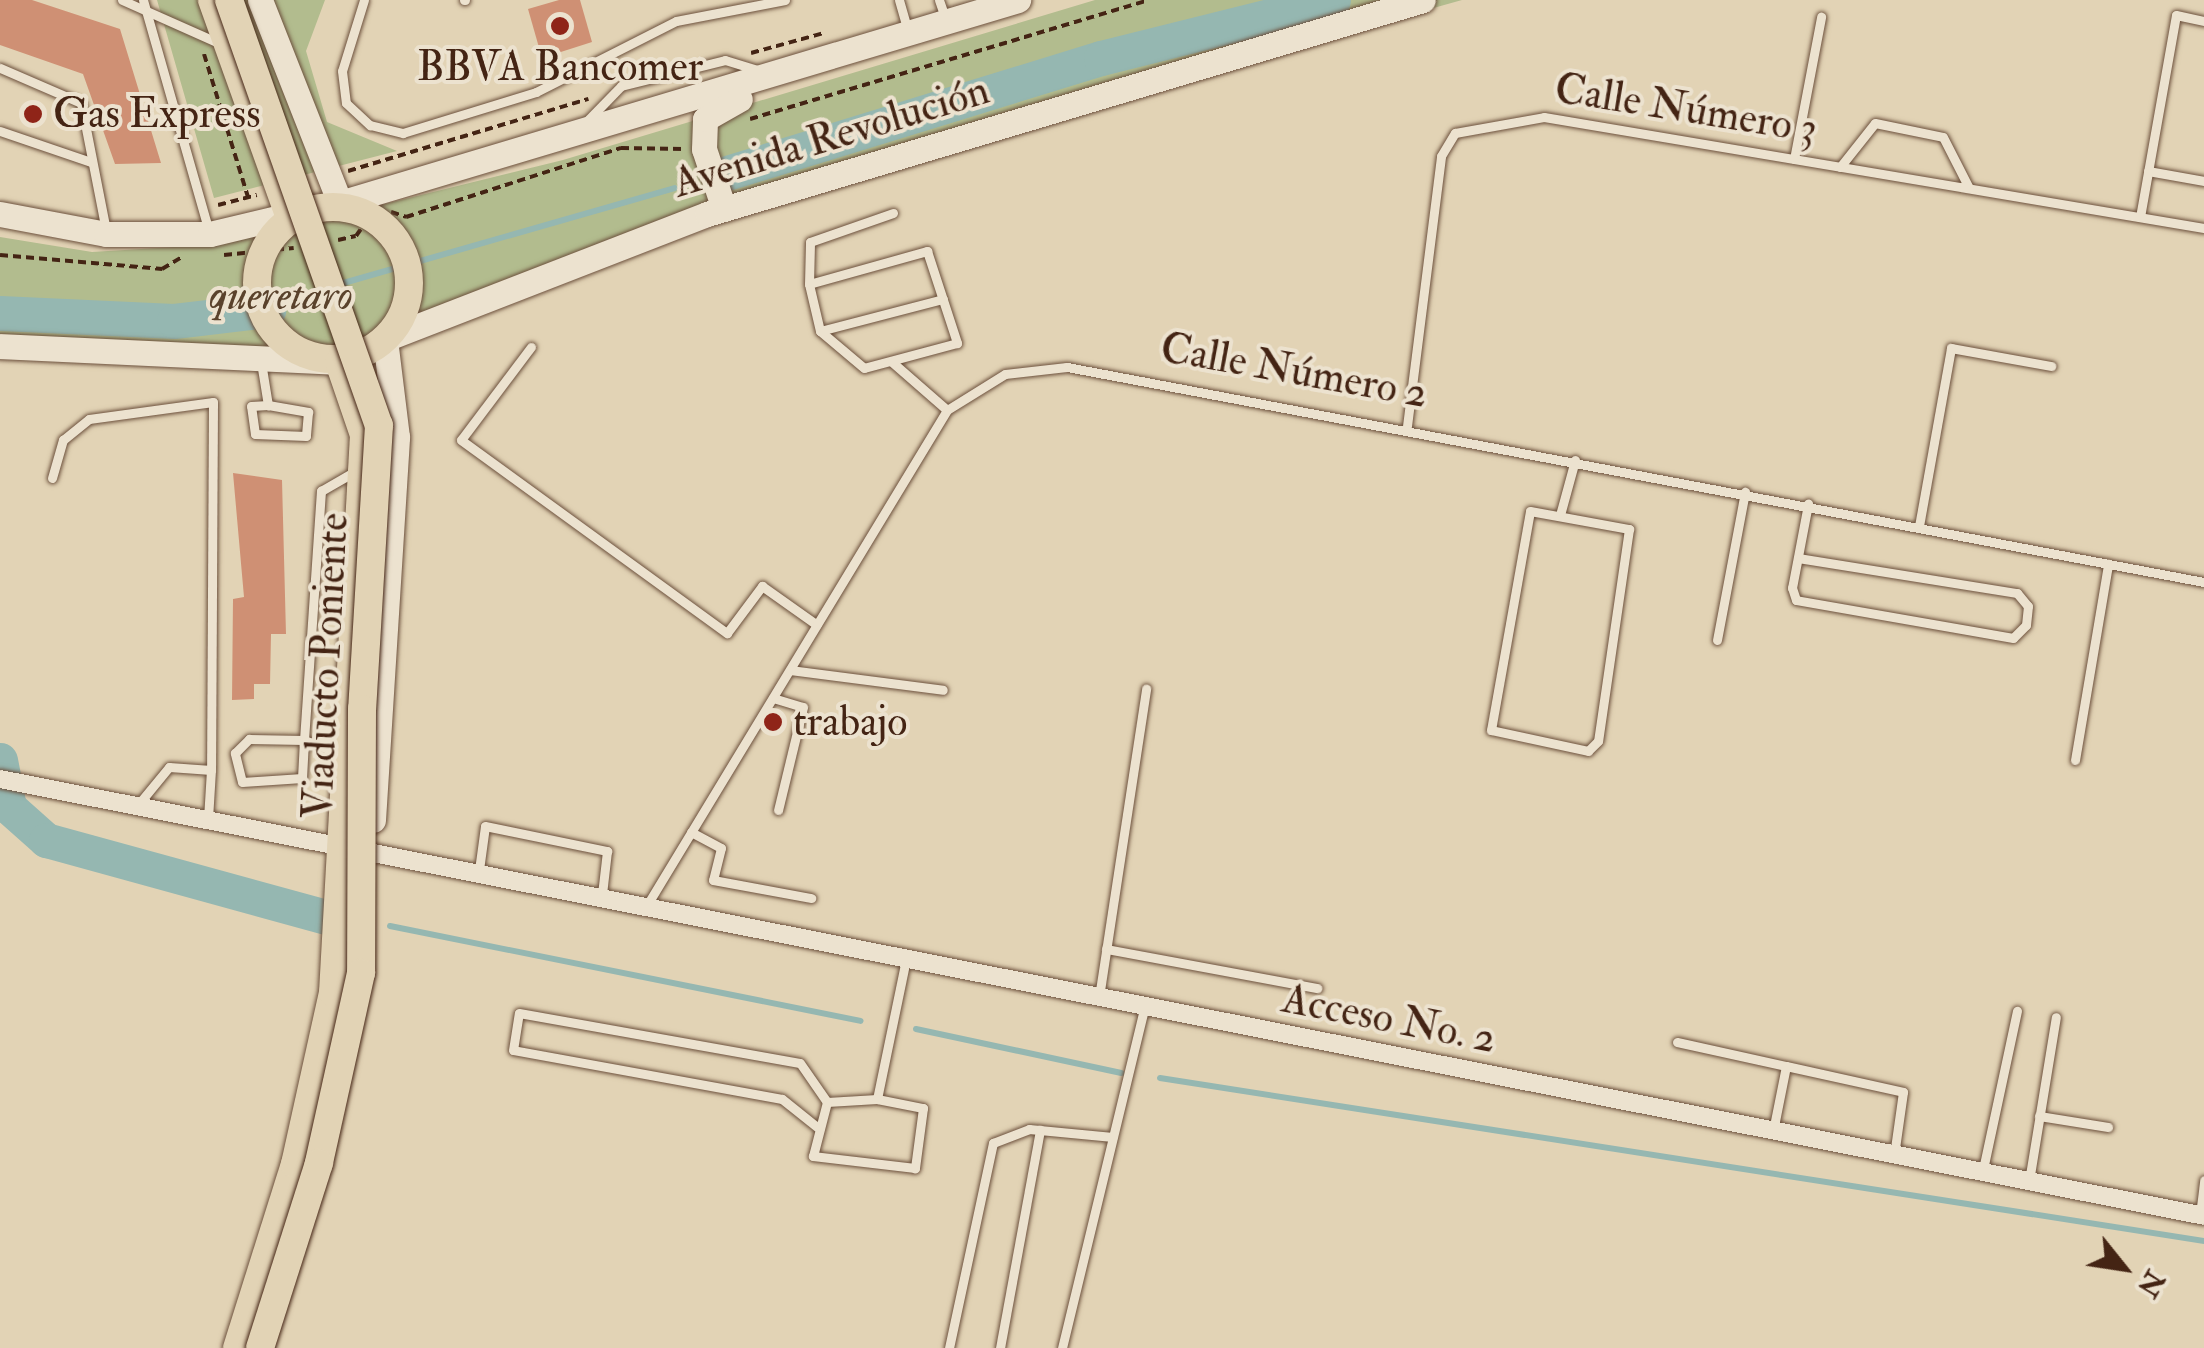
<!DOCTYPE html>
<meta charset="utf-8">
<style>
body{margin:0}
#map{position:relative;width:2204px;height:1348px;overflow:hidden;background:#e2d3b5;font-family:"IM FELL Double Pica",serif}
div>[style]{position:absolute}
.green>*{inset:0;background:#b2bc8e}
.stream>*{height:6px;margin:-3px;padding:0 3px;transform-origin:3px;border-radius:3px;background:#95b7b1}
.river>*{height:35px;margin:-17.5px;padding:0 17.5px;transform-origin:17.5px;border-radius:17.5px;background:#95b7b1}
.building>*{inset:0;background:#cf9074}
.path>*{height:4px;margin-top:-2px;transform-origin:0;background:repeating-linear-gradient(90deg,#442414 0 8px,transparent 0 13px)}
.roads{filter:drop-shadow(0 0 2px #6c503c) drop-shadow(0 0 2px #6c503c)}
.lane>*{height:9px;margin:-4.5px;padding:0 4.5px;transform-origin:4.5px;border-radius:4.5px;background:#ece2cf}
.street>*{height:18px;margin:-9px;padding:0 9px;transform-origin:9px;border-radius:9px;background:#ece2cf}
.secondary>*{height:25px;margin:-12.5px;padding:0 12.5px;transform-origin:12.5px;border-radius:12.5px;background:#ece2cf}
.primary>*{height:28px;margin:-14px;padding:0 14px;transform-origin:14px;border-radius:14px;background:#e2d3b5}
.primary>.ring{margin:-14px;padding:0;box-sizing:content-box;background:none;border:28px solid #e2d3b5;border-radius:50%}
.bridges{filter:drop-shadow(0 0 2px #442414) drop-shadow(0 0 2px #442414)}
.primary-bridge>*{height:28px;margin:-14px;padding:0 14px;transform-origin:14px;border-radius:14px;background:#e2d3b5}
.dots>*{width:28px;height:28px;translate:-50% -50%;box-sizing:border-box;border:5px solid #ece2cf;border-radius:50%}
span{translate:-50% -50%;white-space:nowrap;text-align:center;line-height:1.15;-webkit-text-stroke:8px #ece2cf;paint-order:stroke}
.poi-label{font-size:42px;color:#442414}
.left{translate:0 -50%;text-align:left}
.street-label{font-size:42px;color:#442414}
.park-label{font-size:42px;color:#5a422c;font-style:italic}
.north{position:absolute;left:2074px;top:1218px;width:100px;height:100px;-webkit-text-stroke:8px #ece2cf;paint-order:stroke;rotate:120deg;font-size:28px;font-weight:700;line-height:40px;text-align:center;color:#442414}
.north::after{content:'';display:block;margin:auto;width:35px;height:45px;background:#442414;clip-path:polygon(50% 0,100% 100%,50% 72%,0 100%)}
</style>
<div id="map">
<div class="green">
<i style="clip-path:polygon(157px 0,325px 0,306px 51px,327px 122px,397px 151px,214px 198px)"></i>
<i style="clip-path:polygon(1095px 0,1462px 0,882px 162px,294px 360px,34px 360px,0 350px,0 237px,92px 252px,223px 244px,563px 160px)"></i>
</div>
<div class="stream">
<i style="left:340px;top:284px;width:348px;rotate:-16deg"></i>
<i style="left:390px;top:926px;width:480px;rotate:11.4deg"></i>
<i style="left:916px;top:1029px;width:210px;rotate:12.1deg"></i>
<i style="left:1160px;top:1078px;width:1057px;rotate:8.87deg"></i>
</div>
<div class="river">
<i style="left:727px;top:173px;width:391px;rotate:-17.1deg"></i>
<i style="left:1101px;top:58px;width:239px;rotate:-14deg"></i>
<i style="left:0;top:313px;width:174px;rotate:2.6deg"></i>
<i style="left:174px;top:321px;width:95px;rotate:-6.7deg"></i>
<i style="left:0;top:760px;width:48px;rotate:79.2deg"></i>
<i style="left:9px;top:807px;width:50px;rotate:41.7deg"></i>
<i style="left:46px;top:840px;width:289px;rotate:15.4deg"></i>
</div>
<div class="building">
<i style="clip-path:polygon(0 0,32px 0,120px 29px,161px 163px,115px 164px,83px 74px,0 45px)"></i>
<i style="clip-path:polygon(559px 0,580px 0,592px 42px,542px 58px,528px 9px)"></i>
<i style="clip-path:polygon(233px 473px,282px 480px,286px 634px,271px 634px,270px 684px,254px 684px,254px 699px,232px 700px,233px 599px,244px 597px)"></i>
</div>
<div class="path">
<i style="left:751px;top:53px;width:76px;rotate:-15.3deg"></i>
<i style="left:204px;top:54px;width:150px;rotate:72.9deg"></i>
<i style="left:750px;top:119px;width:415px;rotate:-16.6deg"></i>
<i style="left:348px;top:171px;width:251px;rotate:-16.7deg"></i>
<i style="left:218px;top:205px;width:40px;rotate:-14.4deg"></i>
<i style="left:391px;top:212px;width:16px;rotate:18deg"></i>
<i style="left:406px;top:217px;width:226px;rotate:-17.8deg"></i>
<i style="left:621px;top:148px;width:63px;rotate:0.9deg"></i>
<i style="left:375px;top:217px;width:44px;rotate:48.7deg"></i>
<i style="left:404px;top:250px;width:55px;rotate:81.6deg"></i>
<i style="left:338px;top:240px;width:18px;rotate:-13deg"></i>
<i style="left:356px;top:236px;width:21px;rotate:-55deg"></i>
<i style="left:268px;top:242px;width:31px;rotate:121deg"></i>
<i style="left:252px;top:269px;width:68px;rotate:75.6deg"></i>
<i style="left:0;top:255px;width:163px;rotate:4.9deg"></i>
<i style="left:162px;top:269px;width:23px;rotate:-31deg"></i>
<i style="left:224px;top:255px;width:70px;rotate:-5.7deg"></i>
</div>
<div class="roads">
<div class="lane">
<i style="left:122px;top:0;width:108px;rotate:24deg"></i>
<i style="left:143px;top:0;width:240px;rotate:74.1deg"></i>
<i style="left:364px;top:0;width:74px;rotate:107.2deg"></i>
<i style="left:342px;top:71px;width:32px;rotate:83deg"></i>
<i style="left:346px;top:103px;width:33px;rotate:43deg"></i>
<i style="left:370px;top:125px;width:34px;rotate:14deg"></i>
<i style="left:403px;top:133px;width:139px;rotate:-17.1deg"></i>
<i style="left:536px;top:92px;width:157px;rotate:-26.9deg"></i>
<i style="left:676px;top:21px;width:111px;rotate:-10.9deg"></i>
<i style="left:464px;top:0;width:1px"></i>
<i style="left:899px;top:0;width:32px;rotate:74deg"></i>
<i style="left:939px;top:0;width:18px;rotate:71deg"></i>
<i style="left:0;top:68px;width:88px;rotate:23.4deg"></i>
<i style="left:81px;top:103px;width:130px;rotate:78.9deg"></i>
<i style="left:587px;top:121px;width:49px;rotate:-45.8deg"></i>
<i style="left:621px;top:86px;width:107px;rotate:-14deg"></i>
<i style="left:725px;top:60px;width:34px;rotate:17deg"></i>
<i style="left:0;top:131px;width:96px;rotate:18.8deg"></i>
<i style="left:1794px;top:159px;width:145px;rotate:-79.2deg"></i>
<i style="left:1840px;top:167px;width:56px;rotate:-51.5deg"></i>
<i style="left:1875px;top:123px;width:69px;rotate:11.6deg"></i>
<i style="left:1943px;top:137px;width:57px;rotate:63deg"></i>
<i style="left:2148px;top:171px;width:57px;rotate:10.1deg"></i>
<i style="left:2140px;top:217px;width:205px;rotate:-79.9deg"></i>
<i style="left:2176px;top:15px;width:29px;rotate:12deg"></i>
<i style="left:809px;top:284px;width:123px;rotate:-15.6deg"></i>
<i style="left:927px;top:251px;width:97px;rotate:71.9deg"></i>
<i style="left:957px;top:343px;width:96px;rotate:165deg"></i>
<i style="left:864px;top:368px;width:57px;rotate:-139.9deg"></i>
<i style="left:820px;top:331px;width:48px;rotate:-103.2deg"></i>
<i style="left:809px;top:284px;width:42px;rotate:-88.6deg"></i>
<i style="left:810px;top:242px;width:88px;rotate:-19.3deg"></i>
<i style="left:820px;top:331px;width:127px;rotate:-14.6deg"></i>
<i style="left:531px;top:347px;width:116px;rotate:127deg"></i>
<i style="left:461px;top:440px;width:329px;rotate:36deg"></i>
<i style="left:727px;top:633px;width:59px;rotate:-53.3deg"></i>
<i style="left:762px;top:586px;width:67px;rotate:35.3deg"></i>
<i style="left:261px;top:362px;width:44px;rotate:80.8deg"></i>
<i style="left:892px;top:362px;width:73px;rotate:41.1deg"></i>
<i style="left:268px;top:405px;width:41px;rotate:9.9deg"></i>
<i style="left:308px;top:412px;width:24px;rotate:95deg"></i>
<i style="left:306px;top:436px;width:51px;rotate:-177.8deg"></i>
<i style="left:255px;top:434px;width:28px;rotate:-98deg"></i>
<i style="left:251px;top:406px;width:17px;rotate:-3deg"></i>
<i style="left:1407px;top:426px;width:272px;rotate:-82.8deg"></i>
<i style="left:1441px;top:156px;width:27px;rotate:-59deg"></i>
<i style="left:1455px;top:133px;width:90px;rotate:-10.2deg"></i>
<i style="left:1544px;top:117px;width:669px;rotate:9.55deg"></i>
<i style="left:52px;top:478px;width:40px;rotate:-74deg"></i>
<i style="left:63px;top:440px;width:33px;rotate:-39deg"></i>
<i style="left:89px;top:419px;width:125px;rotate:-7.8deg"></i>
<i style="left:213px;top:402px;width:368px;rotate:90.3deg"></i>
<i style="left:211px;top:770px;width:42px;rotate:-175.9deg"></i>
<i style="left:169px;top:767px;width:50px;rotate:129.4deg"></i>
<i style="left:1530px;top:511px;width:101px;rotate:10.3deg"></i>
<i style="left:1629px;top:529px;width:214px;rotate:98.3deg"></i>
<i style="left:1598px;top:741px;width:14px;rotate:135deg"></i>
<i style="left:1588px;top:751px;width:99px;rotate:-167.8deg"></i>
<i style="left:1491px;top:730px;width:222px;rotate:-79.9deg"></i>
<i style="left:1560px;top:515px;width:57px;rotate:-74.7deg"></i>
<i style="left:1919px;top:526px;width:181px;rotate:-79.8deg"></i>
<i style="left:1951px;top:348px;width:102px;rotate:10.2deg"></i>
<i style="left:1798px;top:558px;width:222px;rotate:9.1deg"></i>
<i style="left:2017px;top:593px;width:17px;rotate:50deg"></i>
<i style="left:2028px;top:606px;width:19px;rotate:96deg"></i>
<i style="left:2026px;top:625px;width:18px;rotate:135deg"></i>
<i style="left:2013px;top:638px;width:220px;rotate:-170.1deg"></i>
<i style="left:1796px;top:600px;width:13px;rotate:-108deg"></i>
<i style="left:1792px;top:588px;width:86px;rotate:-79.2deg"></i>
<i style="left:1717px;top:640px;width:151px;rotate:-79.3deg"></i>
<i style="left:790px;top:670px;width:154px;rotate:7.4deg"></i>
<i style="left:773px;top:698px;width:31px;rotate:17deg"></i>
<i style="left:803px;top:707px;width:106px;rotate:103.6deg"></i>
<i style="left:249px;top:739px;width:55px;rotate:1deg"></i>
<i style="left:304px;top:740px;width:38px;rotate:93deg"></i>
<i style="left:302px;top:778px;width:60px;rotate:176.2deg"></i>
<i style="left:242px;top:782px;width:30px;rotate:-104deg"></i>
<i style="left:235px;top:753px;width:20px;rotate:-45deg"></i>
<i style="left:342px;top:754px;width:40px;rotate:-159.8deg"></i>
<i style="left:304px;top:740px;width:250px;rotate:-86.1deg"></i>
<i style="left:321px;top:491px;width:39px;rotate:-30deg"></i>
<i style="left:2075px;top:760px;width:199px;rotate:-80.4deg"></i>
<i style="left:208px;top:819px;width:49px;rotate:-86.5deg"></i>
<i style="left:691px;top:832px;width:34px;rotate:28deg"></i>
<i style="left:721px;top:848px;width:33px;rotate:104deg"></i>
<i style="left:713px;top:880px;width:100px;rotate:10.4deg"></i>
<i style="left:479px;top:870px;width:44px;rotate:-82.2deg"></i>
<i style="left:485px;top:826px;width:125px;rotate:11.6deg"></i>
<i style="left:607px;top:851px;width:43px;rotate:96.6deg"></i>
<i style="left:647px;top:905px;width:579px;rotate:-58.78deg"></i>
<i style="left:947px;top:410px;width:68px;rotate:-31.8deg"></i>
<i style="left:1005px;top:374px;width:62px;rotate:-6.4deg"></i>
<i style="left:1067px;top:367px;width:1157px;rotate:10.71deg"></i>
<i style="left:1106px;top:949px;width:215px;rotate:10.5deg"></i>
<i style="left:1099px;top:997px;width:312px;rotate:-81.3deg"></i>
<i style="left:1677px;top:1042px;width:112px;rotate:12.4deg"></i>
<i style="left:877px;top:1099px;width:47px;rotate:11.1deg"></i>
<i style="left:923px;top:1108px;width:61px;rotate:97.6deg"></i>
<i style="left:915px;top:1168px;width:103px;rotate:-173.3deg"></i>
<i style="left:813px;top:1156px;width:56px;rotate:-75.5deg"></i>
<i style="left:827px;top:1102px;width:50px;rotate:-3.4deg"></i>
<i style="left:877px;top:1099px;width:143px;rotate:-78.3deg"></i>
<i style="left:2039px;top:1116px;width:70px;rotate:9.1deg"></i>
<i style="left:817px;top:1127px;width:45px;rotate:-141.3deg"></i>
<i style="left:782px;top:1099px;width:273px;rotate:-169.7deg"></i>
<i style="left:513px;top:1050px;width:37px;rotate:-81deg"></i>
<i style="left:519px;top:1013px;width:285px;rotate:10.1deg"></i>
<i style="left:800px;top:1063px;width:47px;rotate:55.3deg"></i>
<i style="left:1773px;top:1131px;width:66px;rotate:-78.7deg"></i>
<i style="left:1786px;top:1066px;width:120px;rotate:12.5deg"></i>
<i style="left:1903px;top:1092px;width:64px;rotate:98.1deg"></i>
<i style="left:1982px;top:1174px;width:167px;rotate:-77.9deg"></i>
<i style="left:2029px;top:1181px;width:166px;rotate:-80.7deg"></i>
<i style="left:2200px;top:1215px;width:35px;rotate:-83deg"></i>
<i style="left:949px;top:1348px;width:210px;rotate:-77.9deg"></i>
<i style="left:993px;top:1143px;width:39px;rotate:-21deg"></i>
<i style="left:1029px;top:1129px;width:84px;rotate:5.4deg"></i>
<i style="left:1000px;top:1348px;width:222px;rotate:-79.6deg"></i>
<i style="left:1062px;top:1348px;width:352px;rotate:-76.4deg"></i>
</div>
<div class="street">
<i style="left:0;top:779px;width:2247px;rotate:11.21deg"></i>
</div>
<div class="secondary">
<i style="left:260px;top:0;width:218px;rotate:68.5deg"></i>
<i style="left:340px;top:203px;width:708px;rotate:-16.67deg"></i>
<i style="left:724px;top:209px;width:63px;rotate:-108.4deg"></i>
<i style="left:704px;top:149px;width:30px;rotate:-88deg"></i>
<i style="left:705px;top:119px;width:40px;rotate:-29.7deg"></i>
<i style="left:0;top:214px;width:108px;rotate:10.7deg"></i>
<i style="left:106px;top:234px;width:104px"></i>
<i style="left:210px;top:234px;width:81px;rotate:-13.5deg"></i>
<i style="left:0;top:346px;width:339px;rotate:2.7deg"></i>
<i style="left:373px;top:820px;width:384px;rotate:-86.4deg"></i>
<i style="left:397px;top:437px;width:99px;rotate:-97deg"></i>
<i style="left:385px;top:339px;width:345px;rotate:-21.2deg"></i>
<i style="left:707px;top:214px;width:747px;rotate:-16.64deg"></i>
</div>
<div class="primary">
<i style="left:212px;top:0;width:228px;rotate:70.3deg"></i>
<i class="ring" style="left:257px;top:207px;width:124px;height:124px"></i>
<i style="left:237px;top:1348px;width:193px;rotate:-72.5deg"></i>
<i style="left:295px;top:1164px;width:175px;rotate:-77.5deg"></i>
<i style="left:333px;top:993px;width:559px;rotate:-86.82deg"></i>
<i style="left:364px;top:435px;width:77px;rotate:-108.9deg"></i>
</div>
</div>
<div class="bridges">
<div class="primary-bridge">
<i style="left:229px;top:0;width:451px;rotate:70.6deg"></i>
<i style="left:379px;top:425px;width:285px;rotate:93.4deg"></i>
<i style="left:362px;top:709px;width:264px;rotate:90.2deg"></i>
<i style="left:361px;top:973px;width:195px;rotate:102.5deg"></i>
<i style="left:319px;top:1163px;width:194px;rotate:107.7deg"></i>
</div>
</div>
<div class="dots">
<i style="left:560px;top:26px;background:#8f2418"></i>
<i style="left:33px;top:114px;background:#8f2418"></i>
<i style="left:773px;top:722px;background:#8f2418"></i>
</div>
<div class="poi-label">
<span style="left:560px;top:67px">BBVA Bancomer</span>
<span class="left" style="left:53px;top:114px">Gas Express</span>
<span class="left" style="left:793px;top:722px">trabajo</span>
</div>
<div class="street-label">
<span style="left:1686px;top:109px;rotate:9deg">Calle Número 3</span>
<span style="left:831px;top:137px;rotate:-17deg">Avenida Revolución</span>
<span style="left:1294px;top:371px;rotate:10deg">Calle Número 2</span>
<span style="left:326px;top:666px;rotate:-87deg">Viaducto Poniente</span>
<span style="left:1389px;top:1019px;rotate:11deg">Acceso No. 2</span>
</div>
<div class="park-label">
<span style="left:281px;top:296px">queretaro</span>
</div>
<div class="north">N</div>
</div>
